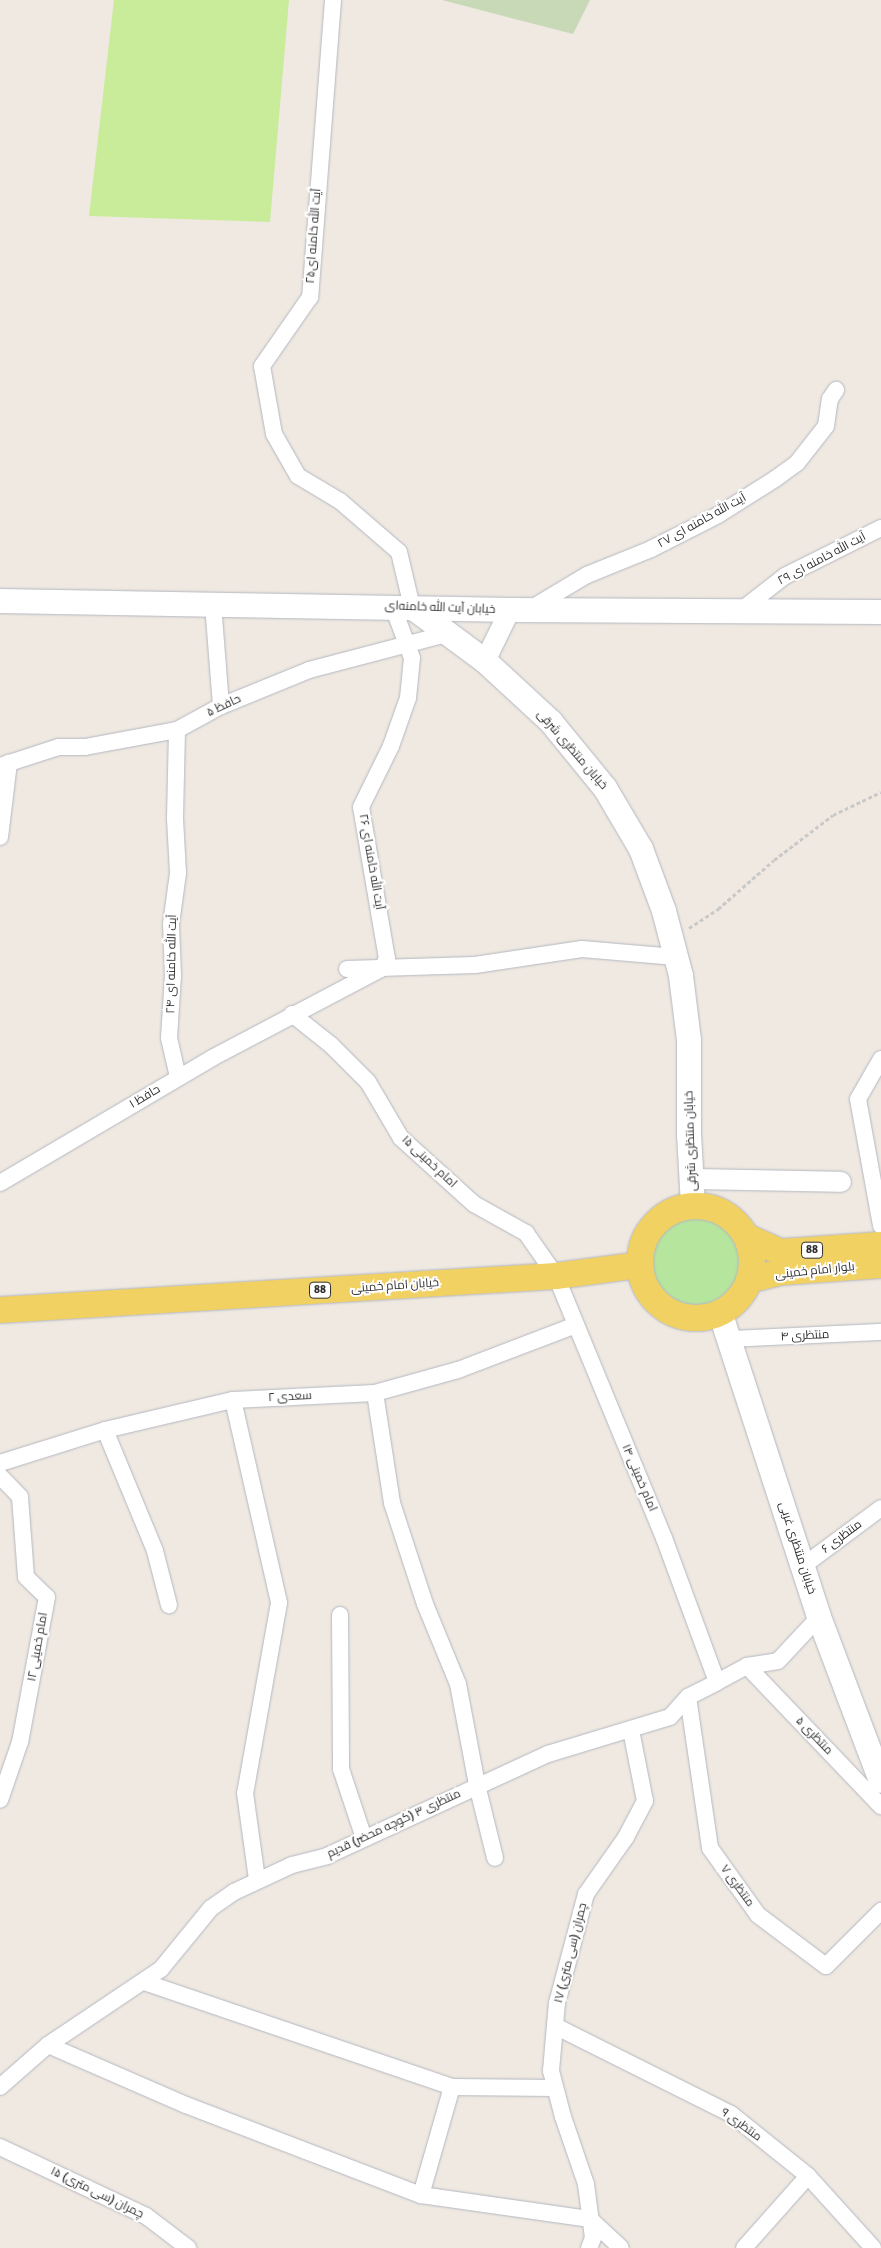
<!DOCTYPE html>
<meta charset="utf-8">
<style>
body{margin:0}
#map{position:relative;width:881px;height:2248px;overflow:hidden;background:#efe9e1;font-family:Signika,Cairo,sans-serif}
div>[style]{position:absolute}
.green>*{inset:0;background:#b6e59e}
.round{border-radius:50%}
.cemetery>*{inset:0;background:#c8d9b8}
.pitch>*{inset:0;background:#c9ec9a}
.path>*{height:3px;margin-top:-1.5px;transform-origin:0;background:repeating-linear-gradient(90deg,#c9c9c9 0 4px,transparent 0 6.5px)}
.roads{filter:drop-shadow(0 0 1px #b4b7c1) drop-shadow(0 0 1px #b4b7c1)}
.minor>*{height:16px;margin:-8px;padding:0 8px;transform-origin:8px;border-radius:8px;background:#fff}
.tertiary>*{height:20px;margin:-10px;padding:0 10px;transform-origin:10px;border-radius:10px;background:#fff}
.secondary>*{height:24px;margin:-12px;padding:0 12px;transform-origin:12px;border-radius:12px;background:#fff}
.primary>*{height:26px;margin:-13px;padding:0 13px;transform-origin:13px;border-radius:13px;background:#f2d163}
.primary>.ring{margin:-13px;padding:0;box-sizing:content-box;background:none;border:26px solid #f2d163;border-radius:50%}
span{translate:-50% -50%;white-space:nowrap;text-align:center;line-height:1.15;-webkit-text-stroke:4px #fff;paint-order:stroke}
.shield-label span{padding:1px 4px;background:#fff;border:1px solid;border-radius:4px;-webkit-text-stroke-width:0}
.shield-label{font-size:11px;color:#2e2e2e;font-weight:700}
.street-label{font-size:12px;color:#2e2e2e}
</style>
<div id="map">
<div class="green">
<i class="round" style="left:649px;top:1215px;width:94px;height:94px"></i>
</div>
<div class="cemetery">
<i style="clip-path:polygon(442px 0,590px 0,573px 34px)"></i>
</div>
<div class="pitch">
<i style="clip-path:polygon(114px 0,289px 0,270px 222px,89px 216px)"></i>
</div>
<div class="path">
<i style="left:689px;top:928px;width:35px;rotate:-33deg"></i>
<i style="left:718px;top:909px;width:74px;rotate:-41.2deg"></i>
<i style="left:774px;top:860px;width:74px;rotate:-37.3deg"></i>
<i style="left:833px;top:815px;width:53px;rotate:-25.6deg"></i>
</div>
<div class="roads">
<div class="minor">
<i style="left:333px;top:0;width:298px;rotate:94.4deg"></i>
<i style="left:310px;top:297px;width:84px;rotate:124.8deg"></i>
<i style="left:262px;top:366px;width:69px;rotate:80deg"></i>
<i style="left:274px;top:434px;width:48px;rotate:60.3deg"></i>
<i style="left:298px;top:476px;width:49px;rotate:30.8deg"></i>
<i style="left:340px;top:501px;width:78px;rotate:40.8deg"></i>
<i style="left:399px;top:552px;width:57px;rotate:76.7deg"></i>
<i style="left:213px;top:604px;width:102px;rotate:85.5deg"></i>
<i style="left:530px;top:609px;width:66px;rotate:-30.8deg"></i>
<i style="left:587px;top:575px;width:69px;rotate:-22.1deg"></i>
<i style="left:651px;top:549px;width:75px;rotate:-26.9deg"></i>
<i style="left:718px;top:515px;width:67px;rotate:-32.3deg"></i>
<i style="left:775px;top:479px;width:27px;rotate:-36deg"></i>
<i style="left:797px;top:463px;width:47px;rotate:-51.9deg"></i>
<i style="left:826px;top:426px;width:27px;rotate:-82deg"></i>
<i style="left:830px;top:399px;width:11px;rotate:-56deg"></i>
<i style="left:740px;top:611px;width:57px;rotate:-37.9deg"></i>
<i style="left:785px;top:576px;width:107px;rotate:-26.6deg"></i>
<i style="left:177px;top:730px;width:89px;rotate:91.3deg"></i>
<i style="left:175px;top:819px;width:54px;rotate:86.8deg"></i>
<i style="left:178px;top:873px;width:51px;rotate:97.8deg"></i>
<i style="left:171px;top:924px;width:51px;rotate:87.8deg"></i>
<i style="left:173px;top:975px;width:63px;rotate:93.6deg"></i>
<i style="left:169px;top:1038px;width:40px;rotate:77deg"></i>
<i style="left:0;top:766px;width:62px;rotate:-17.9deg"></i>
<i style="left:59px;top:747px;width:26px"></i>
<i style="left:85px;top:747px;width:94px;rotate:-10.5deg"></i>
<i style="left:177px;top:730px;width:50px;rotate:-28.6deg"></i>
<i style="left:221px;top:706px;width:95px;rotate:-22.2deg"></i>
<i style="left:309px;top:670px;width:142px;rotate:-14.7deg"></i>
<i style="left:0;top:837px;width:75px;rotate:-83.1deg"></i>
<i style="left:347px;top:969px;width:128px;rotate:-1.8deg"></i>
<i style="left:475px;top:965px;width:108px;rotate:-8.5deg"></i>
<i style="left:582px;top:949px;width:94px;rotate:4.9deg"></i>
<i style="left:292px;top:1014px;width:50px;rotate:38.5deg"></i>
<i style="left:331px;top:1045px;width:52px;rotate:45deg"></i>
<i style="left:368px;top:1082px;width:65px;rotate:59.5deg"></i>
<i style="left:401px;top:1138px;width:98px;rotate:42.1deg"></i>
<i style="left:474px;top:1204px;width:60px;rotate:29.1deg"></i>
<i style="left:526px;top:1233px;width:52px;rotate:55.1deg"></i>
<i style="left:556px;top:1276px;width:283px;rotate:67.6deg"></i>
<i style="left:664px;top:1538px;width:153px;rotate:69.8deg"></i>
<i style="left:881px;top:1059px;width:46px;rotate:119.9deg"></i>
<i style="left:858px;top:1099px;width:129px;rotate:79.7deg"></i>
<i style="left:0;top:1183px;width:246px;rotate:-30.5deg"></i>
<i style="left:212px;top:1058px;width:191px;rotate:-27.8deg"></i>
<i style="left:381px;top:969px;width:12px;rotate:-59deg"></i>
<i style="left:387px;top:959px;width:154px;rotate:-99.7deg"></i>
<i style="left:361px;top:807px;width:68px;rotate:-63.8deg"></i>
<i style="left:391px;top:746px;width:51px;rotate:-70.5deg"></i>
<i style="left:408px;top:698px;width:40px;rotate:-84.3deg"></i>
<i style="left:412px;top:658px;width:54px;rotate:-110.4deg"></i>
<i style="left:730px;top:1339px;width:151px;rotate:-2.7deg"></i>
<i style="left:375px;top:1393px;width:111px;rotate:81.2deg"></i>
<i style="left:392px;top:1503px;width:106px;rotate:71.9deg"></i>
<i style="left:425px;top:1604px;width:87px;rotate:67.6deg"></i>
<i style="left:458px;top:1684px;width:103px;rotate:79.3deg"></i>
<i style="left:477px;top:1785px;width:75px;rotate:76.1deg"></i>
<i style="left:233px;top:1400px;width:208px;rotate:77.2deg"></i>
<i style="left:279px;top:1603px;width:193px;rotate:100.1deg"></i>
<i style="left:245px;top:1793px;width:88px;rotate:82.1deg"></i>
<i style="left:105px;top:1430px;width:131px;rotate:67.5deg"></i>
<i style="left:155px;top:1551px;width:56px;rotate:75.5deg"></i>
<i style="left:0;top:1463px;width:110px;rotate:-17.4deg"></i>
<i style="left:105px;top:1430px;width:131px;rotate:-13.2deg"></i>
<i style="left:233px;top:1400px;width:142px;rotate:-2.8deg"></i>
<i style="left:375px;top:1393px;width:86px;rotate:-15.5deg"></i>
<i style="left:458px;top:1370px;width:126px;rotate:-20.9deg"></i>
<i style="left:0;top:1476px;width:29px;rotate:46deg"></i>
<i style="left:20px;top:1497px;width:80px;rotate:85.7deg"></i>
<i style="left:26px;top:1577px;width:29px;rotate:44deg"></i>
<i style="left:47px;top:1597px;width:147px;rotate:100.5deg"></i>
<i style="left:20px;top:1742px;width:61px;rotate:109deg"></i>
<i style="left:803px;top:1566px;width:97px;rotate:-36.6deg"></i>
<i style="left:340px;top:1615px;width:154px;rotate:89.6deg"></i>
<i style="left:341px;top:1769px;width:73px;rotate:71.6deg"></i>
<i style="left:747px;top:1666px;width:194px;rotate:46.3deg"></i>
<i style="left:688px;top:1697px;width:153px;rotate:81.7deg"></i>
<i style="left:710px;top:1848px;width:82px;rotate:54.4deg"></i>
<i style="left:758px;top:1915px;width:85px;rotate:36.9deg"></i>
<i style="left:826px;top:1966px;width:78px;rotate:-45deg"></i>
<i style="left:144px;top:1982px;width:325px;rotate:18.8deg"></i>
<i style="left:555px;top:2026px;width:197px;rotate:26.6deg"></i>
<i style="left:731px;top:2114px;width:99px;rotate:38.8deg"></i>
<i style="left:808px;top:2176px;width:97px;rotate:47.9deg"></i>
<i style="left:48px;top:2045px;width:150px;rotate:23.5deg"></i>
<i style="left:186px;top:2105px;width:252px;rotate:21deg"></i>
<i style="left:421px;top:2195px;width:112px;rotate:-74deg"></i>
<i style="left:452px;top:2087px;width:103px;rotate:0.6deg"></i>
<i style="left:0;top:2087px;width:64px;rotate:-41.2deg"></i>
<i style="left:48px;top:2045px;width:136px;rotate:-33.9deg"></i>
<i style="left:161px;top:1969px;width:79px;rotate:-50.7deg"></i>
<i style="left:211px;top:1908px;width:28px;rotate:-35deg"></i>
<i style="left:234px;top:1892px;width:64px;rotate:-25deg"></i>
<i style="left:292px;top:1865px;width:36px;rotate:-14deg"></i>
<i style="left:327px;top:1856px;width:243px;rotate:-24.8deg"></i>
<i style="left:548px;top:1754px;width:127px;rotate:-16.9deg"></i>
<i style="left:670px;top:1717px;width:27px;rotate:-48deg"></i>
<i style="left:688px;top:1697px;width:33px;rotate:-27deg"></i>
<i style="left:717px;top:1682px;width:34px;rotate:-28deg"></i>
<i style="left:747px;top:1666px;width:31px;rotate:-9deg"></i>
<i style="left:778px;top:1661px;width:60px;rotate:-47deg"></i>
<i style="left:0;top:2147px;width:161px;rotate:25.3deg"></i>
<i style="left:146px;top:2216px;width:53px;rotate:37.3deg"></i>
<i style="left:421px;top:2195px;width:171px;rotate:8.1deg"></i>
<i style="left:590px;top:2219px;width:42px;rotate:43.1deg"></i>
<i style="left:589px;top:2248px;width:11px;rotate:-68deg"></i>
<i style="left:593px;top:2238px;width:54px;rotate:-97.4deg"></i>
<i style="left:586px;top:2184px;width:71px;rotate:-108.9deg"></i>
<i style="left:563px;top:2117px;width:48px;rotate:-104.6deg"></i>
<i style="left:551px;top:2071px;width:68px;rotate:-85deg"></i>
<i style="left:557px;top:2003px;width:113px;rotate:-75.1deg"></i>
<i style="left:586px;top:1894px;width:70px;rotate:-54.9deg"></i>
<i style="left:626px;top:1837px;width:41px;rotate:-62.2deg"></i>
<i style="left:645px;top:1801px;width:72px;rotate:-101.2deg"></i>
<i style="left:744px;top:2248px;width:96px;rotate:-48.4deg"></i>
</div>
<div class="tertiary">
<i style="left:485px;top:661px;width:57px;rotate:-63.9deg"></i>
<i style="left:691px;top:1179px;width:150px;rotate:1.1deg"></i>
</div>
<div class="secondary">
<i style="left:0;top:601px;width:510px;rotate:1.01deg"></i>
<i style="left:510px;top:610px;width:371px;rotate:0.3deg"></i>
<i style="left:412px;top:607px;width:91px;rotate:36.5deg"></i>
<i style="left:485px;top:661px;width:90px;rotate:42.7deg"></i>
<i style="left:551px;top:722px;width:85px;rotate:50.7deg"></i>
<i style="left:605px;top:788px;width:71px;rotate:59.5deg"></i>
<i style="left:641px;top:849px;width:66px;rotate:69.6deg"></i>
<i style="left:664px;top:911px;width:67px;rotate:75.3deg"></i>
<i style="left:681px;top:976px;width:64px;rotate:82.9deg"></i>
<i style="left:689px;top:1040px;width:94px;rotate:90deg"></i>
<i style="left:689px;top:1134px;width:72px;rotate:86.8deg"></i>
<i style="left:720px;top:1312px;width:321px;rotate:72deg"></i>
<i style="left:819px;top:1617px;width:175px;rotate:69.3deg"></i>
</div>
<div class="primary">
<i class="ring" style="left:640px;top:1206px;width:86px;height:86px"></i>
<i style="left:747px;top:1237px;width:37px;rotate:24deg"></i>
<i style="left:781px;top:1252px;width:100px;rotate:-4deg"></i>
<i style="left:749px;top:1280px;width:34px;rotate:-14deg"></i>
<i style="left:782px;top:1272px;width:99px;rotate:-4deg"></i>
<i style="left:0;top:1310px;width:557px;rotate:-3.5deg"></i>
<i style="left:556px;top:1276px;width:85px;rotate:-7.5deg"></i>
</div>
</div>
<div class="shield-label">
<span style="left:812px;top:1250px">88</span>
<span style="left:320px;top:1290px">88</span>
</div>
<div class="street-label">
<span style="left:314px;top:236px;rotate:-86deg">آیت الله خامنه ای۲۵</span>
<span style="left:702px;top:521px;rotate:-29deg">آیت الله خامنه ای ۲۷</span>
<span style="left:822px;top:559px;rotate:-28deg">آیت الله خامنه ای ۲۹</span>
<span style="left:440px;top:608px;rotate:2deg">خیابان آیت الله خامنه‌ای</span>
<span style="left:224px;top:706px;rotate:-25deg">حافظ ۵</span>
<span style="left:572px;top:750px;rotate:49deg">خیابان منتظری شرقی</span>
<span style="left:371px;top:862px;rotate:80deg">آیت الله خامنه ای ۲۶</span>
<span style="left:172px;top:964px;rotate:-89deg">آیت الله خامنه ای ۲۴</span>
<span style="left:145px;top:1097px;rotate:-31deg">حافظ ۱</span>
<span style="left:691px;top:1141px;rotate:-92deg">خیابان منتظری شرقی</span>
<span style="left:429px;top:1162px;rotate:43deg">امام خمینی ۱۵</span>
<span style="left:815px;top:1271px;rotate:-6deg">بلوار امام خمینی</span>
<span style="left:395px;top:1286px;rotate:-4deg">خیابان امام خمینی</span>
<span style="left:805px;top:1336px;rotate:-3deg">منتظری ۴</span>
<span style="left:290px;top:1397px;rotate:-3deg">سعدی ۲</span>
<span style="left:639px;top:1478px;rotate:67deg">امام خمینی ۱۴</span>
<span style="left:842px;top:1537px;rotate:-37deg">منتظری ۶</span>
<span style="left:797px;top:1548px;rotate:72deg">خیابان منتظری غربی</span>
<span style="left:38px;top:1647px;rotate:-80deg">امام خمینی ۱۲</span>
<span style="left:814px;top:1736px;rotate:46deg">منتظری ۵</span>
<span style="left:394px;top:1824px;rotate:-25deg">منتظری ۳ (کوچه محضر) قدیم</span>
<span style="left:737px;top:1886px;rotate:54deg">منتظری ۷</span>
<span style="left:571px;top:1953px;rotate:-76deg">چمران (سی متری) ۱۷</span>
<span style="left:741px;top:2125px;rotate:36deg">منتظری ۹</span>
<span style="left:97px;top:2193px;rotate:26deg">چمران (سی متری) ۱۵</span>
</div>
</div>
